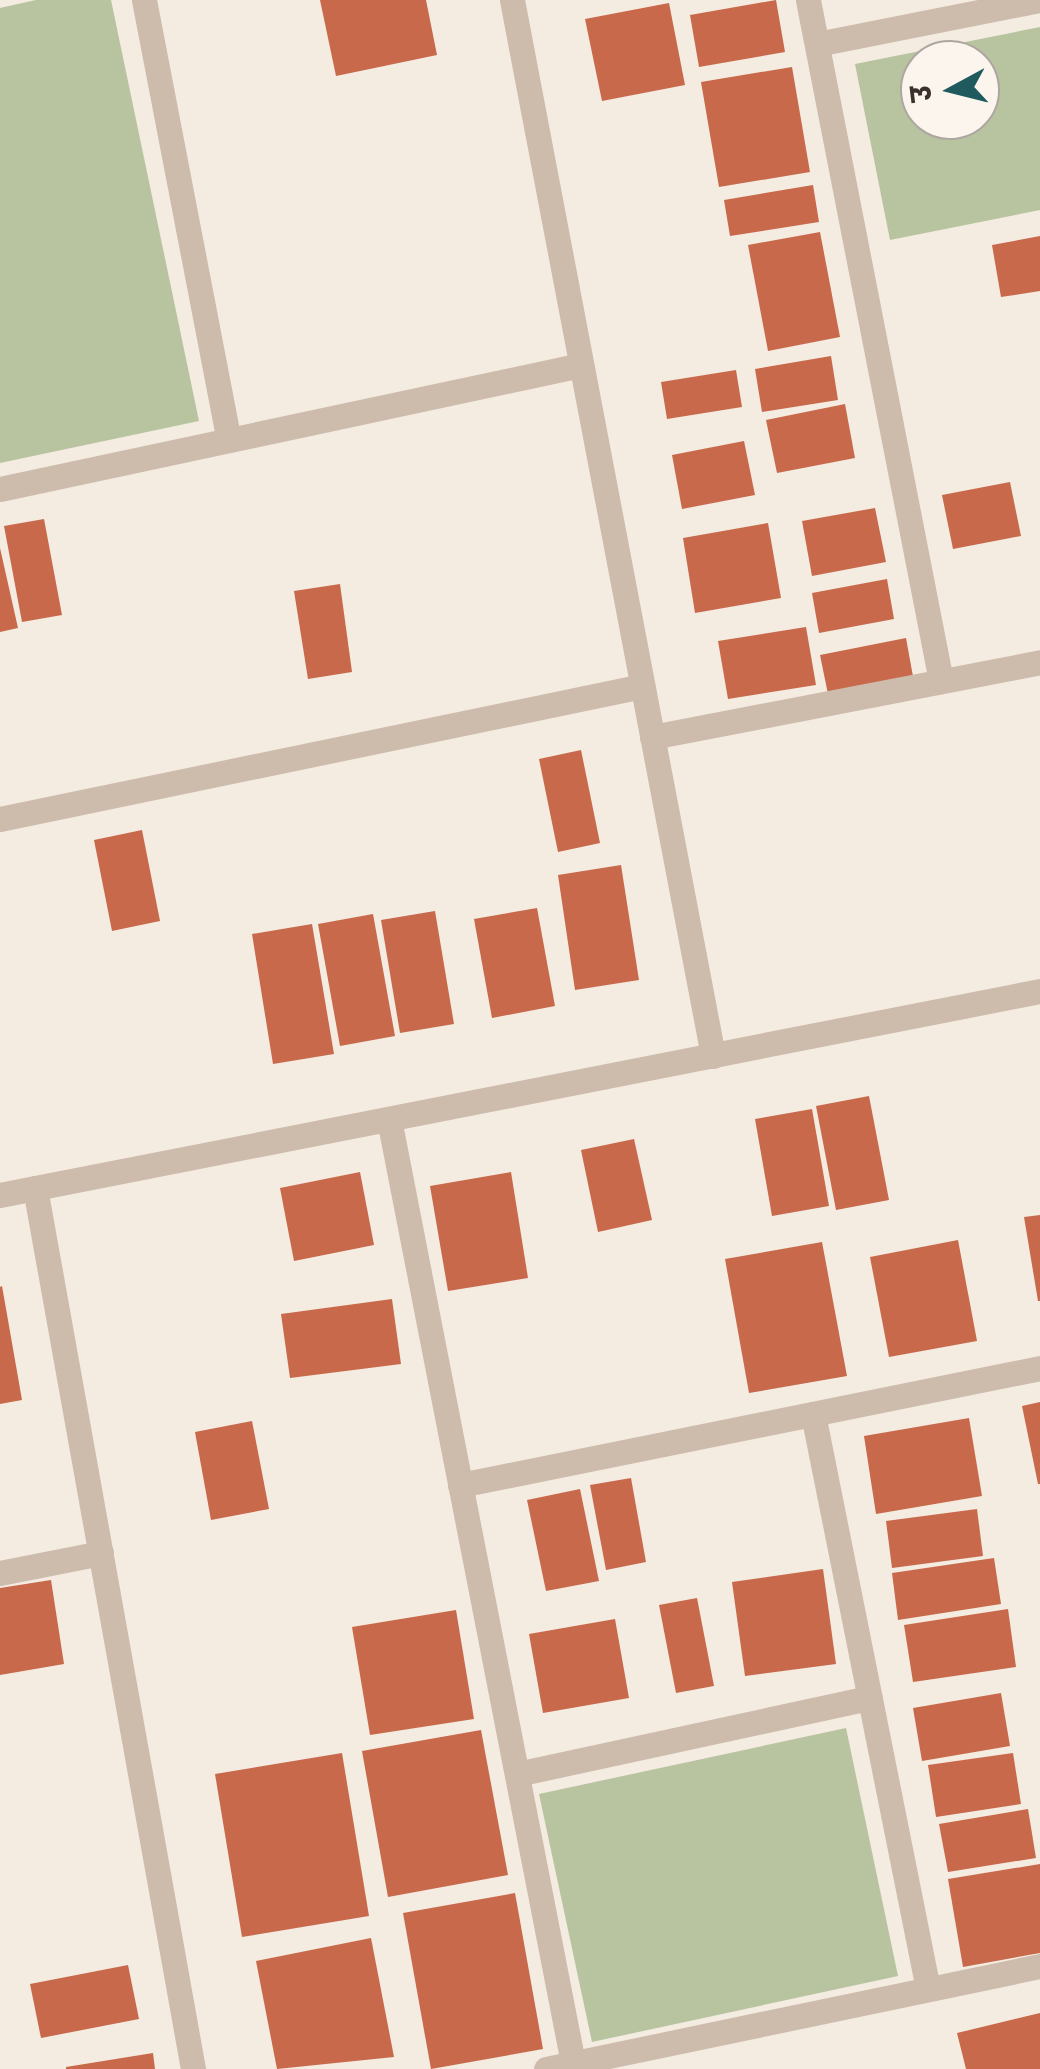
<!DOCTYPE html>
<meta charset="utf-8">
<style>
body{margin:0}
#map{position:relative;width:1040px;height:2069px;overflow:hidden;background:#f4ebe1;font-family:Poppins,"Noto Sans Devanagari",sans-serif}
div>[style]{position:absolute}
.green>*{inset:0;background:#b8c4a0}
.building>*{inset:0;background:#c8694b}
.minor>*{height:25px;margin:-12.5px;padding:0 12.5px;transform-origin:12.5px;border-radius:12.5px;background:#cdbbac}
span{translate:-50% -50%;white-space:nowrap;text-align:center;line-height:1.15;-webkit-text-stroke:10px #fbf5ee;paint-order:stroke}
.north{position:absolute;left:900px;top:40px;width:100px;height:100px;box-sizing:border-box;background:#fbf5ee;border:2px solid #aea6a0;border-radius:50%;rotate:263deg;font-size:28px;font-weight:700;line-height:40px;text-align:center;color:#3b302b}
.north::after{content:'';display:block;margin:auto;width:35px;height:45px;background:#1f5a5e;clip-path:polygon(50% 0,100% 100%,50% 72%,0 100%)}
</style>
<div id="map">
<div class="green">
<i style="clip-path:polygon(36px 0,111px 0,199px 421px,0 463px,0 8px)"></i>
<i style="clip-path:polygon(evenodd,1040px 27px,1040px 210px,890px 240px,855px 64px,1040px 27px,980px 60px,980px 120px,920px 120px,920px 60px,980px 60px)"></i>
<i style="clip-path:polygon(846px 1728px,898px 1976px,592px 2042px,539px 1794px)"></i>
</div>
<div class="building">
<i style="clip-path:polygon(320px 0,426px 0,437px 55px,336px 76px)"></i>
<i style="clip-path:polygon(776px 0,785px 52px,699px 67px,690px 15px)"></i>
<i style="clip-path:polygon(669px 3px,685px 85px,602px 101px,585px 19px)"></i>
<i style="clip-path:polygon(792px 67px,810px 172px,719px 187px,701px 82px)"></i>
<i style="clip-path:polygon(813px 185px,819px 222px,730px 236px,724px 200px)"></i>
<i style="clip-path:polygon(820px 232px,840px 337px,768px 351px,748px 245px)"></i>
<i style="clip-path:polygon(1040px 236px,1040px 291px,1001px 297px,992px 245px)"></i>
<i style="clip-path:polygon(831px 356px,838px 400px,762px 412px,755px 369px)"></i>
<i style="clip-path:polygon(736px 370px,742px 407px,667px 419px,661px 382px)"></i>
<i style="clip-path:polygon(845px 404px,855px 458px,777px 473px,766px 420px)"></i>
<i style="clip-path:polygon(744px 441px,755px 495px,682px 509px,672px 455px)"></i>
<i style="clip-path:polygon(1010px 482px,1021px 536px,953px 549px,942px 495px)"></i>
<i style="clip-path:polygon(875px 508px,886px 562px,812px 576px,802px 521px)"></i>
<i style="clip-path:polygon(44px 519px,62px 615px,22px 622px,4px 526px)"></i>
<i style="clip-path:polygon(768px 523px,781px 598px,695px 613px,683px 538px)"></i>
<i style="clip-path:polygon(0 548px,18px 628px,0 632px)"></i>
<i style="clip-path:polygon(887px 579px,894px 619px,819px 633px,812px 593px)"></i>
<i style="clip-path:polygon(340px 584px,352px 672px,308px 679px,294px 591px)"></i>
<i style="clip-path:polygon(806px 627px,816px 685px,728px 699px,718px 641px)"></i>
<i style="clip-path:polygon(906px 638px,914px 682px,829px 699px,820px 655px)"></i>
<i style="clip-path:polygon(581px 750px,600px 843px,558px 852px,539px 759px)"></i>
<i style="clip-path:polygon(142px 830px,160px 921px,112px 931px,94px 840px)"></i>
<i style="clip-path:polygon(621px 865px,639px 980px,575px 990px,558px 875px)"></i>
<i style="clip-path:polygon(537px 908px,555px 1006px,492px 1018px,474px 919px)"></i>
<i style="clip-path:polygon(435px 911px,454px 1024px,400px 1033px,381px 920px)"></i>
<i style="clip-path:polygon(373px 914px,395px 1036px,340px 1046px,318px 924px)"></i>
<i style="clip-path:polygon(312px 924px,334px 1054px,273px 1064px,252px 934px)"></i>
<i style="clip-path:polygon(869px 1096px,889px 1200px,836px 1210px,816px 1106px)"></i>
<i style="clip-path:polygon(812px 1109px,829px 1206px,772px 1216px,755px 1119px)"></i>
<i style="clip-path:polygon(634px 1139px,652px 1220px,598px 1232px,581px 1150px)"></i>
<i style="clip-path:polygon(360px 1172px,374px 1245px,294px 1261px,280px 1188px)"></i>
<i style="clip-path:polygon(511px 1172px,528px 1278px,448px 1291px,430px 1186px)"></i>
<i style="clip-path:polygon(1040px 1215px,1040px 1301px,1038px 1301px,1024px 1217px)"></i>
<i style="clip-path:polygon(958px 1240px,977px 1341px,889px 1357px,870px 1257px)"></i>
<i style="clip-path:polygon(822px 1242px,847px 1376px,749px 1393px,725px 1259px)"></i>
<i style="clip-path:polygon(2px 1286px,22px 1400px,0 1404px,0 1287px)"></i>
<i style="clip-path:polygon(392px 1299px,401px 1364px,290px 1378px,281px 1314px)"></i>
<i style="clip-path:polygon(1040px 1402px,1040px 1484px,1038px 1484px,1022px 1406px)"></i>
<i style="clip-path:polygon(969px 1418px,982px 1496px,876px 1514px,864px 1436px)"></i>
<i style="clip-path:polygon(252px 1421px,269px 1509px,211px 1520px,195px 1432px)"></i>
<i style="clip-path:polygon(631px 1478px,646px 1562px,606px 1570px,590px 1485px)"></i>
<i style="clip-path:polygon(580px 1489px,599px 1581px,546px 1591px,527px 1500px)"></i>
<i style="clip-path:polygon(977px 1509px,983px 1556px,892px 1568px,886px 1521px)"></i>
<i style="clip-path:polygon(994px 1558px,1001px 1604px,898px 1620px,892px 1573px)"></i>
<i style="clip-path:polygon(823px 1569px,836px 1664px,745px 1676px,732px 1582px)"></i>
<i style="clip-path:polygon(51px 1580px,64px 1664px,0 1675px,0 1588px)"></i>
<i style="clip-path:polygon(697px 1598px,714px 1686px,676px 1693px,659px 1605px)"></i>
<i style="clip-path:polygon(1008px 1609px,1016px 1667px,913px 1682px,904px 1625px)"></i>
<i style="clip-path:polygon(456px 1610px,474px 1719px,370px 1735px,352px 1627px)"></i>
<i style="clip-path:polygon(615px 1619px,629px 1698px,543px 1713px,529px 1634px)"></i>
<i style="clip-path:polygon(1001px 1693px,1010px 1746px,922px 1761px,913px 1708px)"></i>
<i style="clip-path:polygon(481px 1730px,508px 1875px,388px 1897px,362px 1751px)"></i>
<i style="clip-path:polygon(342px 1753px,369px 1916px,242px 1937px,215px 1774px)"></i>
<i style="clip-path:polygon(1013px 1753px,1021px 1804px,936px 1817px,928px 1765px)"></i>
<i style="clip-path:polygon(1028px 1809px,1036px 1858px,948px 1872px,939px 1824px)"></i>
<i style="clip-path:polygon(1040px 1864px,1040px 1953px,963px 1967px,948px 1879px)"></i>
<i style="clip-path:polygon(515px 1893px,543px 2049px,431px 2069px,403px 1913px)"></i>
<i style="clip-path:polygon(371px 1938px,394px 2057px,277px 2069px,256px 1961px)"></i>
<i style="clip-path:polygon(128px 1965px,139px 2019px,41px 2038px,30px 1984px)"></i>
<i style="clip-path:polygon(1040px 2013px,1040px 2069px,966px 2069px,957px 2033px)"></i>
<i style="clip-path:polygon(153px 2053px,155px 2069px,66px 2069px,66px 2067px)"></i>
</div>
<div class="minor">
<i style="left:144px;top:0;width:448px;rotate:79.1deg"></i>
<i style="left:512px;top:0;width:1075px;rotate:79.22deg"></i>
<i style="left:808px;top:0;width:694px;rotate:78.95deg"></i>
<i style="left:817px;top:44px;width:227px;rotate:-11.2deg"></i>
<i style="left:0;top:489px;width:594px;rotate:-12.05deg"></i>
<i style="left:652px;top:737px;width:395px;rotate:-10.9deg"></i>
<i style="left:0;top:819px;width:656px;rotate:-11.7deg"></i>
<i style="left:389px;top:1119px;width:962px;rotate:78.97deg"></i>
<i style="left:35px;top:1188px;width:895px;rotate:79.83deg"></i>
<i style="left:0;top:1195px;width:1060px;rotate:-11.1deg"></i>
<i style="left:813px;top:1414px;width:586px;rotate:78.69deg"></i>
<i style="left:460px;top:1485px;width:592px;rotate:-11.4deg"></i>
<i style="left:0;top:1573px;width:103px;rotate:-11.2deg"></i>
<i style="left:517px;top:1774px;width:361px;rotate:-12.2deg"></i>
<i style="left:546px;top:2069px;width:505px;rotate:-11.78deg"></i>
</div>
<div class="north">उ</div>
</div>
